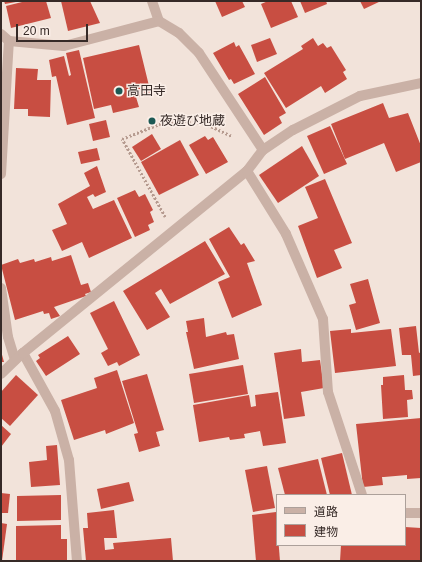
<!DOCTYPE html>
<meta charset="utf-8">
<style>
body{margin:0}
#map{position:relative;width:422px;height:562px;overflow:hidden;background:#f2e3da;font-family:Arial,"Noto Sans JP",sans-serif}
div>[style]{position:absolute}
.building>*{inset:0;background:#c84e42}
.path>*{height:2.5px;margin-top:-1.25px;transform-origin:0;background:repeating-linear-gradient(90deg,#b69b90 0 2px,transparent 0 4px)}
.lane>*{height:10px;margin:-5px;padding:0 5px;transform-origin:5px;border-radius:5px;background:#cab1a6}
.street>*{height:10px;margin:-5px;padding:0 5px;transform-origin:5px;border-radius:5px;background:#cab1a6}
.dots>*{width:11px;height:11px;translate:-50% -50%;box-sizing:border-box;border:2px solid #faeee7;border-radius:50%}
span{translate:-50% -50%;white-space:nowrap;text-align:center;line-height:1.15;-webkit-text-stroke:3px #faeee7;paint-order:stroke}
.poi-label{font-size:13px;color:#362a27}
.left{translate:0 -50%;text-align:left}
.frame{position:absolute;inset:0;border:2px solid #362a27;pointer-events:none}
.legend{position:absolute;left:276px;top:494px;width:130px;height:52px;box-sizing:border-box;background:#faeee7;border:1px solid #aca09a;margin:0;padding:5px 7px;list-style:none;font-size:12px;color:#362a27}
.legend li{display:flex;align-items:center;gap:8px;height:20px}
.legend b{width:20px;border:1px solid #aca09a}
.scale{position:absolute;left:16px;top:24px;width:72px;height:18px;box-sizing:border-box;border:2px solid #362a27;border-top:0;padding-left:5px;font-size:12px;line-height:14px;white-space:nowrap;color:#362a27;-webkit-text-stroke:3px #faeee7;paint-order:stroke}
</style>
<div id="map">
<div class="building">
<i style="clip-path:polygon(4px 1px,16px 1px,16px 2px,5px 4px)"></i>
<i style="clip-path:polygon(26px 1px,46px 1px,51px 18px,11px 28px,6px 6px)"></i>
<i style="clip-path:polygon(61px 1px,90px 1px,100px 23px,68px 31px)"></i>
<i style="clip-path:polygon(215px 1px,242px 1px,245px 7px,222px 17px)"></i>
<i style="clip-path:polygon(268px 1px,291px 1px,298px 17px,271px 28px,261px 4px)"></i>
<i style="clip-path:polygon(300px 1px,326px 1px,327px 4px,305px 13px)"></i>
<i style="clip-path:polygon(360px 1px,381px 1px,364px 9px)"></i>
<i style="clip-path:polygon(270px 38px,277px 54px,257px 62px,251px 45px)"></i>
<i style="clip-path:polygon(313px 38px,318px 46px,323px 43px,327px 48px,331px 46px,346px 70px,343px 72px,347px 79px,325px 93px,321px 86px,286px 108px,264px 73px,303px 49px,301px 46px)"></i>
<i style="clip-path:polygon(234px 42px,236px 47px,239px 45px,255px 74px,234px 84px,231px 79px,229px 80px,213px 53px)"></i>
<i style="clip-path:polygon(139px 45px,151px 94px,136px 97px,139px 107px,113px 113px,111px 105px,94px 109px,83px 58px)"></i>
<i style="clip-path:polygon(79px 50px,95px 118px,67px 125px,56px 76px,52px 77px,49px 60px,64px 56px,69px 76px,71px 75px,66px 53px)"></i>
<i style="clip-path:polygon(16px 68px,38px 69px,37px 80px,51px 80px,50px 117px,28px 116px,28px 109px,14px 109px)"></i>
<i style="clip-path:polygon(265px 77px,286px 113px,279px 117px,282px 123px,264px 135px,238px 94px)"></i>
<i style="clip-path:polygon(383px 103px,389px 118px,408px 113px,421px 146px,421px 162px,396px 172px,384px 143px,345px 159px,331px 124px)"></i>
<i style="clip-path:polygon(106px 120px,110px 137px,93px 141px,89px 124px)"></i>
<i style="clip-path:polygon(330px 126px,347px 164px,324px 174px,307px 136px)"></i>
<i style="clip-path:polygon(152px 134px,161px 149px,141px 161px,132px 147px)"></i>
<i style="clip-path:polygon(205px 136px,208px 140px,213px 137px,228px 162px,206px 174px,189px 145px)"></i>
<i style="clip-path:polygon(180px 140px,199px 175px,159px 195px,141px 162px)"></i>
<i style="clip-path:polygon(302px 146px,319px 176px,278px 203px,259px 175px)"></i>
<i style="clip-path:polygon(97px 148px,100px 160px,81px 164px,78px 152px)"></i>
<i style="clip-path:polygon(97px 166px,106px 192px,95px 197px,93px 194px,87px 197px,93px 209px,114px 200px,132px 238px,89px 258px,82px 242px,62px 251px,52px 230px,67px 224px,58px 204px,90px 186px,84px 173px)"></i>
<i style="clip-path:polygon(325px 179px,352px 243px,334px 250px,342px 268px,317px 278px,298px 226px,318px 218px,305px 187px)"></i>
<i style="clip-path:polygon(135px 190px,139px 197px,145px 194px,153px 210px,150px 212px,154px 222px,148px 225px,150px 230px,135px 237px,117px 198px)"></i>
<i style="clip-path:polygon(229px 227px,241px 245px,244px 243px,255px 261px,247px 263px,262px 305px,232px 318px,218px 282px,230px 277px,209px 239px)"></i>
<i style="clip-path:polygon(205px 241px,225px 274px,170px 304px,161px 289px,155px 293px,170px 317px,147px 330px,123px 291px)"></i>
<i style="clip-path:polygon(71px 255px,81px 285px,88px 283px,91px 292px,85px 294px,86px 296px,54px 307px,60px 316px,51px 319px,49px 313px,44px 314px,43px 311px,15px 320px,1px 265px,18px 259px,20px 263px,34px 259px,35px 262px,51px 257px,52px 261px)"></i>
<i style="clip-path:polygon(368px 279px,380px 323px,356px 330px,349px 305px,356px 303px,350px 284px)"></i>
<i style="clip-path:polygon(114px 301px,140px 355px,119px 366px,117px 362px,108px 366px,101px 353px,108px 349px,90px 313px)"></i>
<i style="clip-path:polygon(204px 318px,206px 337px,226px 332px,227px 335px,234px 334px,239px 359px,194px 369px,186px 332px,188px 332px,186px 321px)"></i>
<i style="clip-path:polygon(416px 326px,419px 353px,421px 352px,421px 375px,413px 376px,411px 355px,402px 355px,399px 328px)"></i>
<i style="clip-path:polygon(351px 329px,351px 333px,391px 329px,396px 366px,335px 373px,330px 331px)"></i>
<i style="clip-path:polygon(68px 336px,80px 354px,46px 376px,36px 361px,40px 358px,38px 355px)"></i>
<i style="clip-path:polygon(301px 349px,302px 362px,320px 360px,324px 388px,301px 392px,305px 416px,284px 419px,274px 353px)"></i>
<i style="clip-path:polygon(1px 351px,4px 362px,1px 362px)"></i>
<i style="clip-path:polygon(243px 365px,248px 394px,194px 403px,189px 374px)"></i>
<i style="clip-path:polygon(117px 370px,134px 423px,106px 434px,105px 430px,74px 440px,61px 400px,97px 388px,94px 378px)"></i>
<i style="clip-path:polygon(147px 374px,164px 430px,156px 432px,160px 446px,139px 452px,134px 434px,138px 433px,122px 381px)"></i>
<i style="clip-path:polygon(16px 375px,38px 395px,10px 426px,1px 418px,1px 392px)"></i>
<i style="clip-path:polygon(404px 375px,405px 390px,412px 390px,413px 399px,407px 400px,408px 417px,383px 419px,381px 385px,383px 385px,383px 377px)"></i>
<i style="clip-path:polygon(278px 392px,286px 443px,263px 446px,260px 431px,244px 434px,245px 438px,230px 440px,229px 437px,199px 442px,193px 405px,249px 395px,251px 407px,256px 406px,255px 395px)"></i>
<i style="clip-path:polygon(421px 418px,421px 478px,407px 479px,407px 475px,384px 477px,382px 477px,383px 485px,363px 487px,356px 424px)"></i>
<i style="clip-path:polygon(1px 425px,11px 434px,1px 447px)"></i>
<i style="clip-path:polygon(57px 445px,60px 485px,31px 487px,29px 462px,47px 460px,46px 446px)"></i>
<i style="clip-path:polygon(342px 453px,352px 495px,330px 495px,321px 458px)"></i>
<i style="clip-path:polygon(318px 459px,327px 495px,285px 495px,278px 468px)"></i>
<i style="clip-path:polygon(267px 466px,275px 508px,253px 512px,245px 470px)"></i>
<i style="clip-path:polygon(129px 482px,134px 501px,101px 509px,97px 489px)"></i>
<i style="clip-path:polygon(1px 493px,10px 494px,8px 513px,1px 513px)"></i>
<i style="clip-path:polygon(61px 495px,61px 520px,17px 521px,17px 496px)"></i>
<i style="clip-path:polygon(114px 510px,117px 538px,104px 538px,105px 550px,114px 549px,113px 543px,171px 538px,173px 561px,86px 561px,83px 528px,88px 528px,87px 513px)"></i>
<i style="clip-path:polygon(276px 512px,280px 561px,256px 561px,252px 515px)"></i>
<i style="clip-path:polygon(1px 523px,7px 524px,2px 561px,1px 561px)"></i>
<i style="clip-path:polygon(61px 525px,61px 539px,67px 539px,67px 561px,16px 561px,16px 526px)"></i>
<i style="clip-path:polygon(405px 527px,421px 528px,421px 561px,340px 561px,341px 545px,405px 545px)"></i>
</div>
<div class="path">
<i style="left:165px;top:217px;width:89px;rotate:-118.9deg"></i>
<i style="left:122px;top:139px;width:40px;rotate:-22deg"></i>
<i style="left:159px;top:124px;width:26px;rotate:-7deg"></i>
<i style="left:185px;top:121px;width:19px;rotate:6deg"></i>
<i style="left:204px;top:123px;width:31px;rotate:25deg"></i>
</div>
<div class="lane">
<i style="left:152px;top:1px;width:21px;rotate:71deg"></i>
</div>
<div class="street">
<i style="left:1px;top:34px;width:11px;rotate:41deg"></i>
<i style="left:9px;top:41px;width:55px;rotate:5.2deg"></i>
<i style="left:64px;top:46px;width:98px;rotate:-14.7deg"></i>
<i style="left:159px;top:21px;width:23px;rotate:31deg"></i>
<i style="left:179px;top:33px;width:28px;rotate:45deg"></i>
<i style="left:199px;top:53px;width:116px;rotate:56.6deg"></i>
<i style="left:247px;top:171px;width:74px;rotate:58.2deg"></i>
<i style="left:286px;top:234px;width:93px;rotate:66.5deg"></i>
<i style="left:323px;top:319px;width:73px;rotate:86.1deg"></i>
<i style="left:328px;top:392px;width:108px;rotate:71.7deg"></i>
<i style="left:1px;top:174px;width:133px;rotate:-86.6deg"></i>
<i style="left:1px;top:288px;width:49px;rotate:81.9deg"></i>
<i style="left:8px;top:337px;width:24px;rotate:73deg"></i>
<i style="left:23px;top:353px;width:66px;rotate:61.1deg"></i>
<i style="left:55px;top:411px;width:51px;rotate:74.1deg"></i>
<i style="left:69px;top:460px;width:101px;rotate:85.5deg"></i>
<i style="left:1px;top:374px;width:30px;rotate:-44deg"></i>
<i style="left:23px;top:353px;width:289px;rotate:-39.1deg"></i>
<i style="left:247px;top:171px;width:26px;rotate:-53deg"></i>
<i style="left:263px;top:150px;width:36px;rotate:-34deg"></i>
<i style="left:293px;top:130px;width:75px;rotate:-26.9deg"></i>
<i style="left:360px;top:96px;width:62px;rotate:-12deg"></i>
<i style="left:405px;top:513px;width:16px"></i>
</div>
<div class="dots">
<i style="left:119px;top:91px;background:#1c5954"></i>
<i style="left:152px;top:121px;background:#1c5954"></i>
</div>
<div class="poi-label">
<span class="left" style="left:127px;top:91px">高田寺</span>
<span class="left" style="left:160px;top:121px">夜遊び地蔵</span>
</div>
<div class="frame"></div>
<ul class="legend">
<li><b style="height:5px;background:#cab1a6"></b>道路</li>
<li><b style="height:11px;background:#c84e42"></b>建物</li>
</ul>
<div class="scale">20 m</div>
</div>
